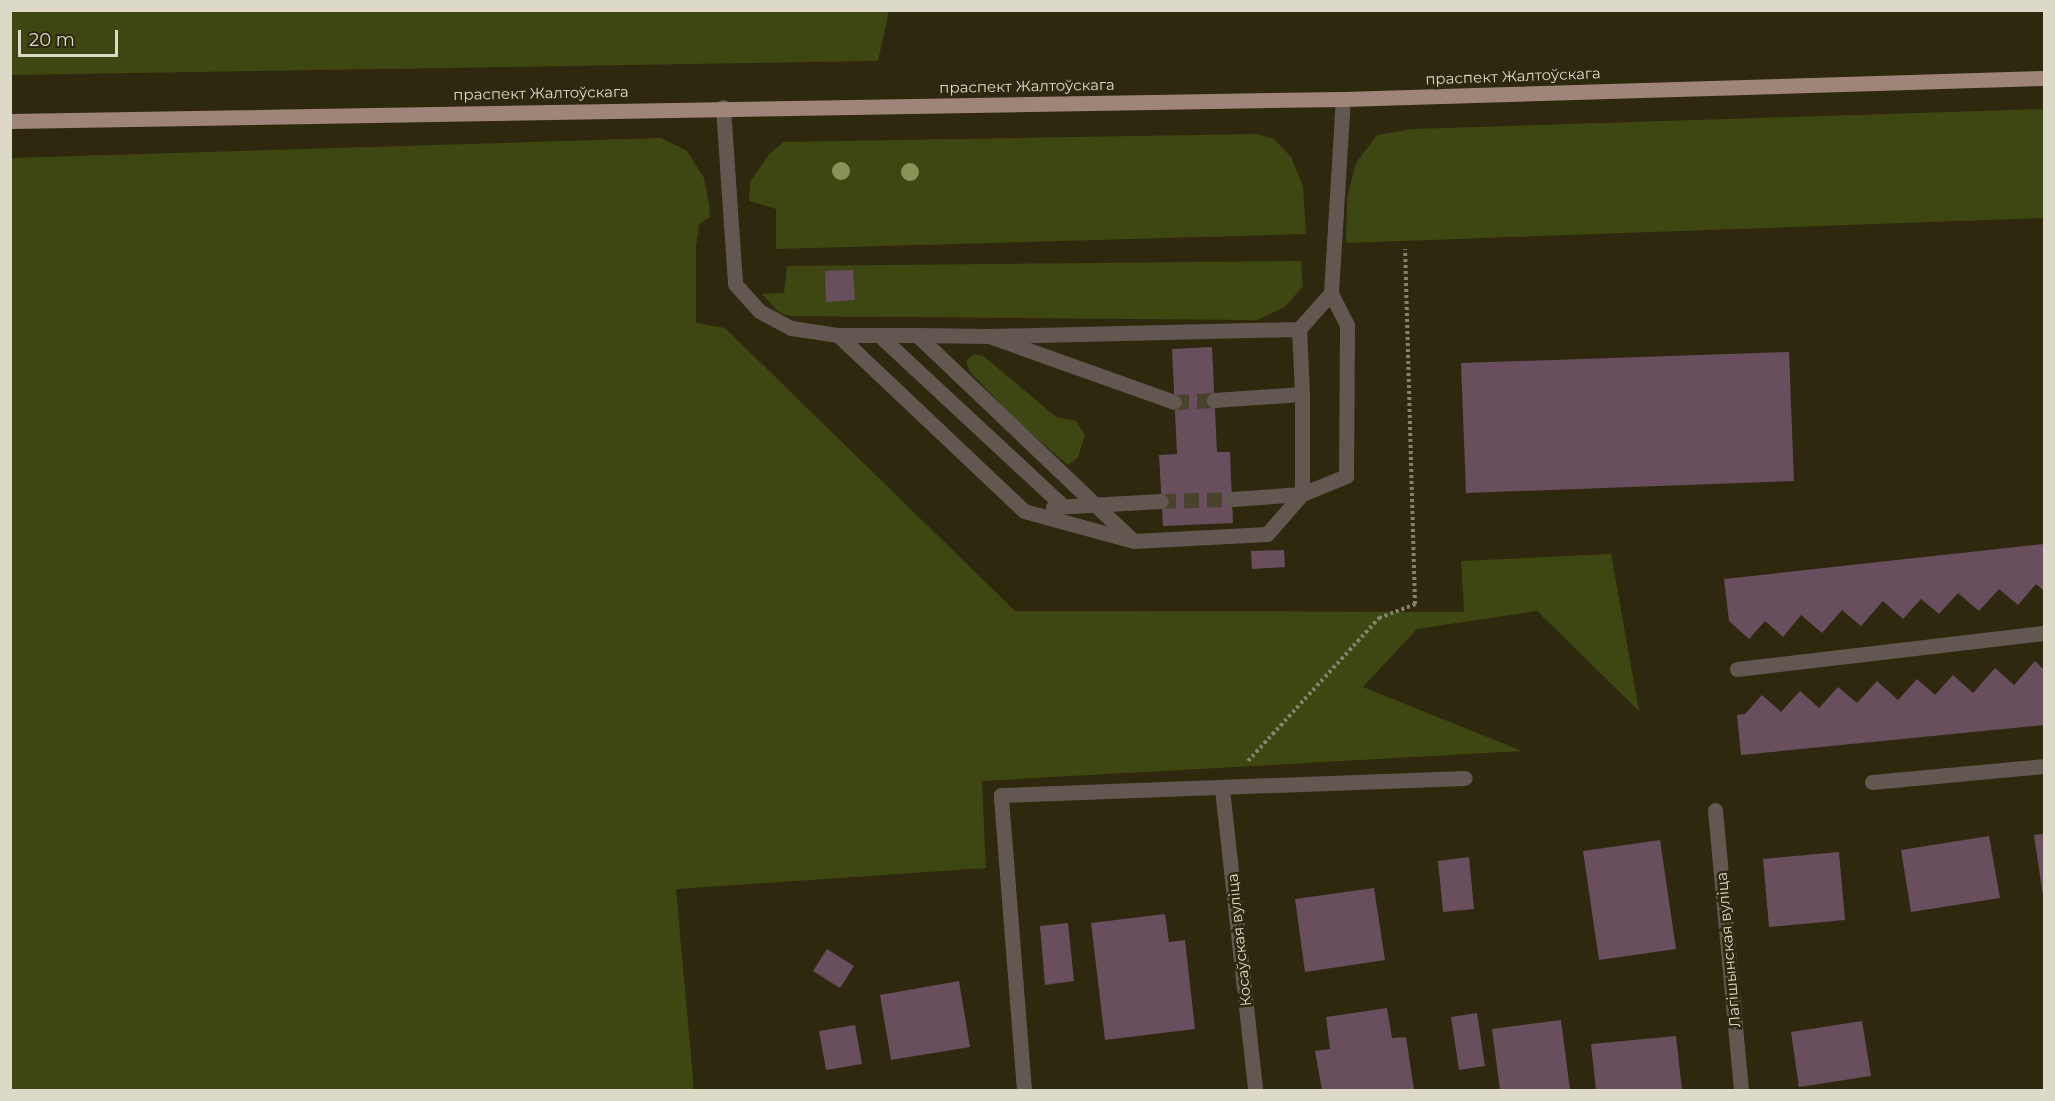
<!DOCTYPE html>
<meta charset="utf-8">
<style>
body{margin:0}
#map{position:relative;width:2055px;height:1101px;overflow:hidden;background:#2e280e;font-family:Montserrat,sans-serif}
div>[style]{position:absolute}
.green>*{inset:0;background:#3e4712}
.building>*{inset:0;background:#694e5e}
.minor-tunnel>*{height:15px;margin-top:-7.5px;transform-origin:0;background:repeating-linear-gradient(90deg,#48432a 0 15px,transparent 0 23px)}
.path>*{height:4px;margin-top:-2px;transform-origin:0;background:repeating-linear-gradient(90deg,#86826d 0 3px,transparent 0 6px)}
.minor>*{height:15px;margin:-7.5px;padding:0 7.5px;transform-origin:7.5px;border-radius:7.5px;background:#635751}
.major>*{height:15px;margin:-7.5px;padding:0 7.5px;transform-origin:7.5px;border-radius:7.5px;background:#9e8578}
.trees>*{width:18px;height:18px;margin:-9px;border-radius:50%;background:#8b9258}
span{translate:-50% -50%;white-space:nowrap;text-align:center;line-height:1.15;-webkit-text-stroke:5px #2e280e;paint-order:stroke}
.street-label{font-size:15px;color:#dcd9c9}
.frame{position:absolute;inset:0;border:12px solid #dcd9c9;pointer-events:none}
.scale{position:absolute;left:18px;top:30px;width:100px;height:27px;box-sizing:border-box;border:3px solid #dcd9c9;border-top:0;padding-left:8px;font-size:18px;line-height:21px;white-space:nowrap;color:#dcd9c9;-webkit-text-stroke:4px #2e280e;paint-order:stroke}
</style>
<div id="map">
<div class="green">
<i style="clip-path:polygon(10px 11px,11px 10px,889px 11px,878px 61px,11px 75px)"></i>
<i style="clip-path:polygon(2044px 109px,2044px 218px,1346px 243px,1347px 198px,1356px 163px,1377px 135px,1412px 129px)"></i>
<i style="clip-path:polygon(1257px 134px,1274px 139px,1291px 157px,1303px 186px,1306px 234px,776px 249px,776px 209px,749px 201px,750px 182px,770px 153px,784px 142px)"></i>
<i style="clip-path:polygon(661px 138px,687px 151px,704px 178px,709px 204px,710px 217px,699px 224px,696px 247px,696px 323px,725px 328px,1015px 611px,1464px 612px,1461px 561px,1611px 554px,1639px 711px,1537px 611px,1417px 629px,1363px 687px,1522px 751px,982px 781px,986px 868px,676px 889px,694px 1090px,11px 1090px,11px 158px)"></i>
<i style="clip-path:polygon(1301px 261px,1303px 286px,1285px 307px,1257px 320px,791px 316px,780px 313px,762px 294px,784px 293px,787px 266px)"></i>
<i style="clip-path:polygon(974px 354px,985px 357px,1056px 417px,1076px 421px,1085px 435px,1078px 457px,1068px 465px,1018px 422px,970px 372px,966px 361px)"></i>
</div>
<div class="building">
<i style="clip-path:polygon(853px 270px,855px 300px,826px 302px,825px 271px)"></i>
<i style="clip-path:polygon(1212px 347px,1217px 452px,1230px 452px,1233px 523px,1163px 526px,1159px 455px,1177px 454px,1172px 349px)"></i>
<i style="clip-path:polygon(1789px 352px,1794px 481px,1466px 493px,1461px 363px)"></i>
<i style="clip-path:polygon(2044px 544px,2044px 591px,2036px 584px,2018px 605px,1999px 589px,1979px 611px,1958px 593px,1939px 614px,1921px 599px,1903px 619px,1883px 601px,1861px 626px,1842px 610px,1822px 633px,1801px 615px,1783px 637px,1765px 621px,1749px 639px,1729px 621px,1724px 579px)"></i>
<i style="clip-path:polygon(1284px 550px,1285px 567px,1252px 569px,1251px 551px)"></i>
<i style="clip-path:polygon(2035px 661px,2044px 670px,2044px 725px,1741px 755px,1737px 715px,1745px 714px,1762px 695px,1781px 712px,1800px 691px,1819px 708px,1838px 687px,1857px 703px,1877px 681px,1898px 700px,1917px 679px,1935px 695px,1953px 675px,1973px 693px,1995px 668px,2014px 685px)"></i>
<i style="clip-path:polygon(2044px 834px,2044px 896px,2043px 896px,2034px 835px)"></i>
<i style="clip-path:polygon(1989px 836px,2000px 898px,1911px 912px,1901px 850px)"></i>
<i style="clip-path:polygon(1660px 840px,1676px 949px,1599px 960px,1583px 851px)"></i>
<i style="clip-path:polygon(1839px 852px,1845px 920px,1769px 927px,1763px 859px)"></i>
<i style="clip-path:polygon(1469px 857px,1474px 909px,1443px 912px,1438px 861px)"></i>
<i style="clip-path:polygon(1374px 888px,1385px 960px,1305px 972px,1295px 899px)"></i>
<i style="clip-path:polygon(1165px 914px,1169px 942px,1185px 940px,1195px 1029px,1105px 1040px,1091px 923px)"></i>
<i style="clip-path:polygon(1068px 923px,1074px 981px,1045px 985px,1040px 926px)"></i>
<i style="clip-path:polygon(827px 949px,854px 966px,840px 988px,813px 971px)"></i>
<i style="clip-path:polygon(959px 981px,970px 1047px,891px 1060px,880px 995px)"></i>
<i style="clip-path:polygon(1387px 1008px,1392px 1038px,1406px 1037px,1414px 1090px,1322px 1090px,1315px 1051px,1330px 1049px,1326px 1017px)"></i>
<i style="clip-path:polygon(1477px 1013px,1485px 1066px,1459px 1070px,1451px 1017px)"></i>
<i style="clip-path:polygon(1561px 1020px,1570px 1090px,1500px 1090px,1492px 1029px)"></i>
<i style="clip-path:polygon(1862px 1021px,1871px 1076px,1799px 1087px,1791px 1032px)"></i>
<i style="clip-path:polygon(855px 1025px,862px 1064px,826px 1070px,819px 1031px)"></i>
<i style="clip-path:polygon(1676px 1036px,1682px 1090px,1596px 1090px,1591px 1044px)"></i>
</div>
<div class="minor-tunnel">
<i style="left:1174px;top:402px;width:40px;rotate:-2.9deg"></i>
<i style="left:1161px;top:501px;width:71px;rotate:-1.6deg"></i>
</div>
<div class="path">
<i style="left:1248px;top:761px;width:194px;rotate:-47.5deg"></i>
<i style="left:1379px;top:618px;width:39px;rotate:-21deg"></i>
<i style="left:1415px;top:604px;width:355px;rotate:-91.6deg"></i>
</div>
<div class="minor">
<i style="left:723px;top:107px;width:177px;rotate:86.1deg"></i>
<i style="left:735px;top:284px;width:36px;rotate:48deg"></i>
<i style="left:759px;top:311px;width:36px;rotate:28deg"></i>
<i style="left:791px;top:328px;width:48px;rotate:8.5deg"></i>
<i style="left:838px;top:335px;width:79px"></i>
<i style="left:917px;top:335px;width:298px;rotate:43.6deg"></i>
<i style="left:1133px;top:541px;width:134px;rotate:-3deg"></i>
<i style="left:1267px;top:534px;width:53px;rotate:-48.8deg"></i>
<i style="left:1302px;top:494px;width:100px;rotate:-90deg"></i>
<i style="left:838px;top:335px;width:256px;rotate:43.4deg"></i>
<i style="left:1024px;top:511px;width:110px;rotate:15.3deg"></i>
<i style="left:879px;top:335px;width:250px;rotate:42.9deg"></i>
<i style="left:917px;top:335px;width:72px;rotate:0.8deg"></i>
<i style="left:989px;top:336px;width:196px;rotate:19.6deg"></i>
<i style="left:989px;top:336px;width:310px;rotate:-1.3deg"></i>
<i style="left:1214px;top:400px;width:88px;rotate:-3.9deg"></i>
<i style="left:1302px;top:394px;width:65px;rotate:-92.6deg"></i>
<i style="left:1299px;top:329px;width:48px;rotate:-48.4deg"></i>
<i style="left:1331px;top:293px;width:194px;rotate:-86.5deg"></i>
<i style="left:1232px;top:499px;width:70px;rotate:-4.1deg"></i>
<i style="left:1302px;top:494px;width:48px;rotate:-22.2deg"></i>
<i style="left:1346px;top:476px;width:151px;rotate:-89.6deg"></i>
<i style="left:1347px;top:325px;width:36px;rotate:-117deg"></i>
<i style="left:1053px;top:507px;width:108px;rotate:-3.2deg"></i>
<i style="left:1737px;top:669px;width:309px;rotate:-6.7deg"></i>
<i style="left:1872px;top:782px;width:173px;rotate:-5.3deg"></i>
<i style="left:1222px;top:789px;width:303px;rotate:83.7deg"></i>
<i style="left:1715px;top:810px;width:281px;rotate:84.7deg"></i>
<i style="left:1024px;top:1090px;width:296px;rotate:-94.5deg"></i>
<i style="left:1001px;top:795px;width:464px;rotate:-2.1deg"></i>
</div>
<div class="major">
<i style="left:10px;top:121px;width:1333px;rotate:-0.95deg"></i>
<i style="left:1343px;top:99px;width:701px;rotate:-1.72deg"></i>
</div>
<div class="trees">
<i style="left:841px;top:171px"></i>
<i style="left:910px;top:172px"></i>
</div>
<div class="street-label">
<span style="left:1513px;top:76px;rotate:-2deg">праспект Жалтоўскага</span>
<span style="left:1027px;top:86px;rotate:-1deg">праспект Жалтоўскага</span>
<span style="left:541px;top:93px;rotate:-1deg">праспект Жалтоўскага</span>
<span style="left:1239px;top:940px;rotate:-96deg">Косаўская вуліца</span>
<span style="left:1728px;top:950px;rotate:-95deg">Лагішынская вуліца</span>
</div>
<div class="frame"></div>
<div class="scale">20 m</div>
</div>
